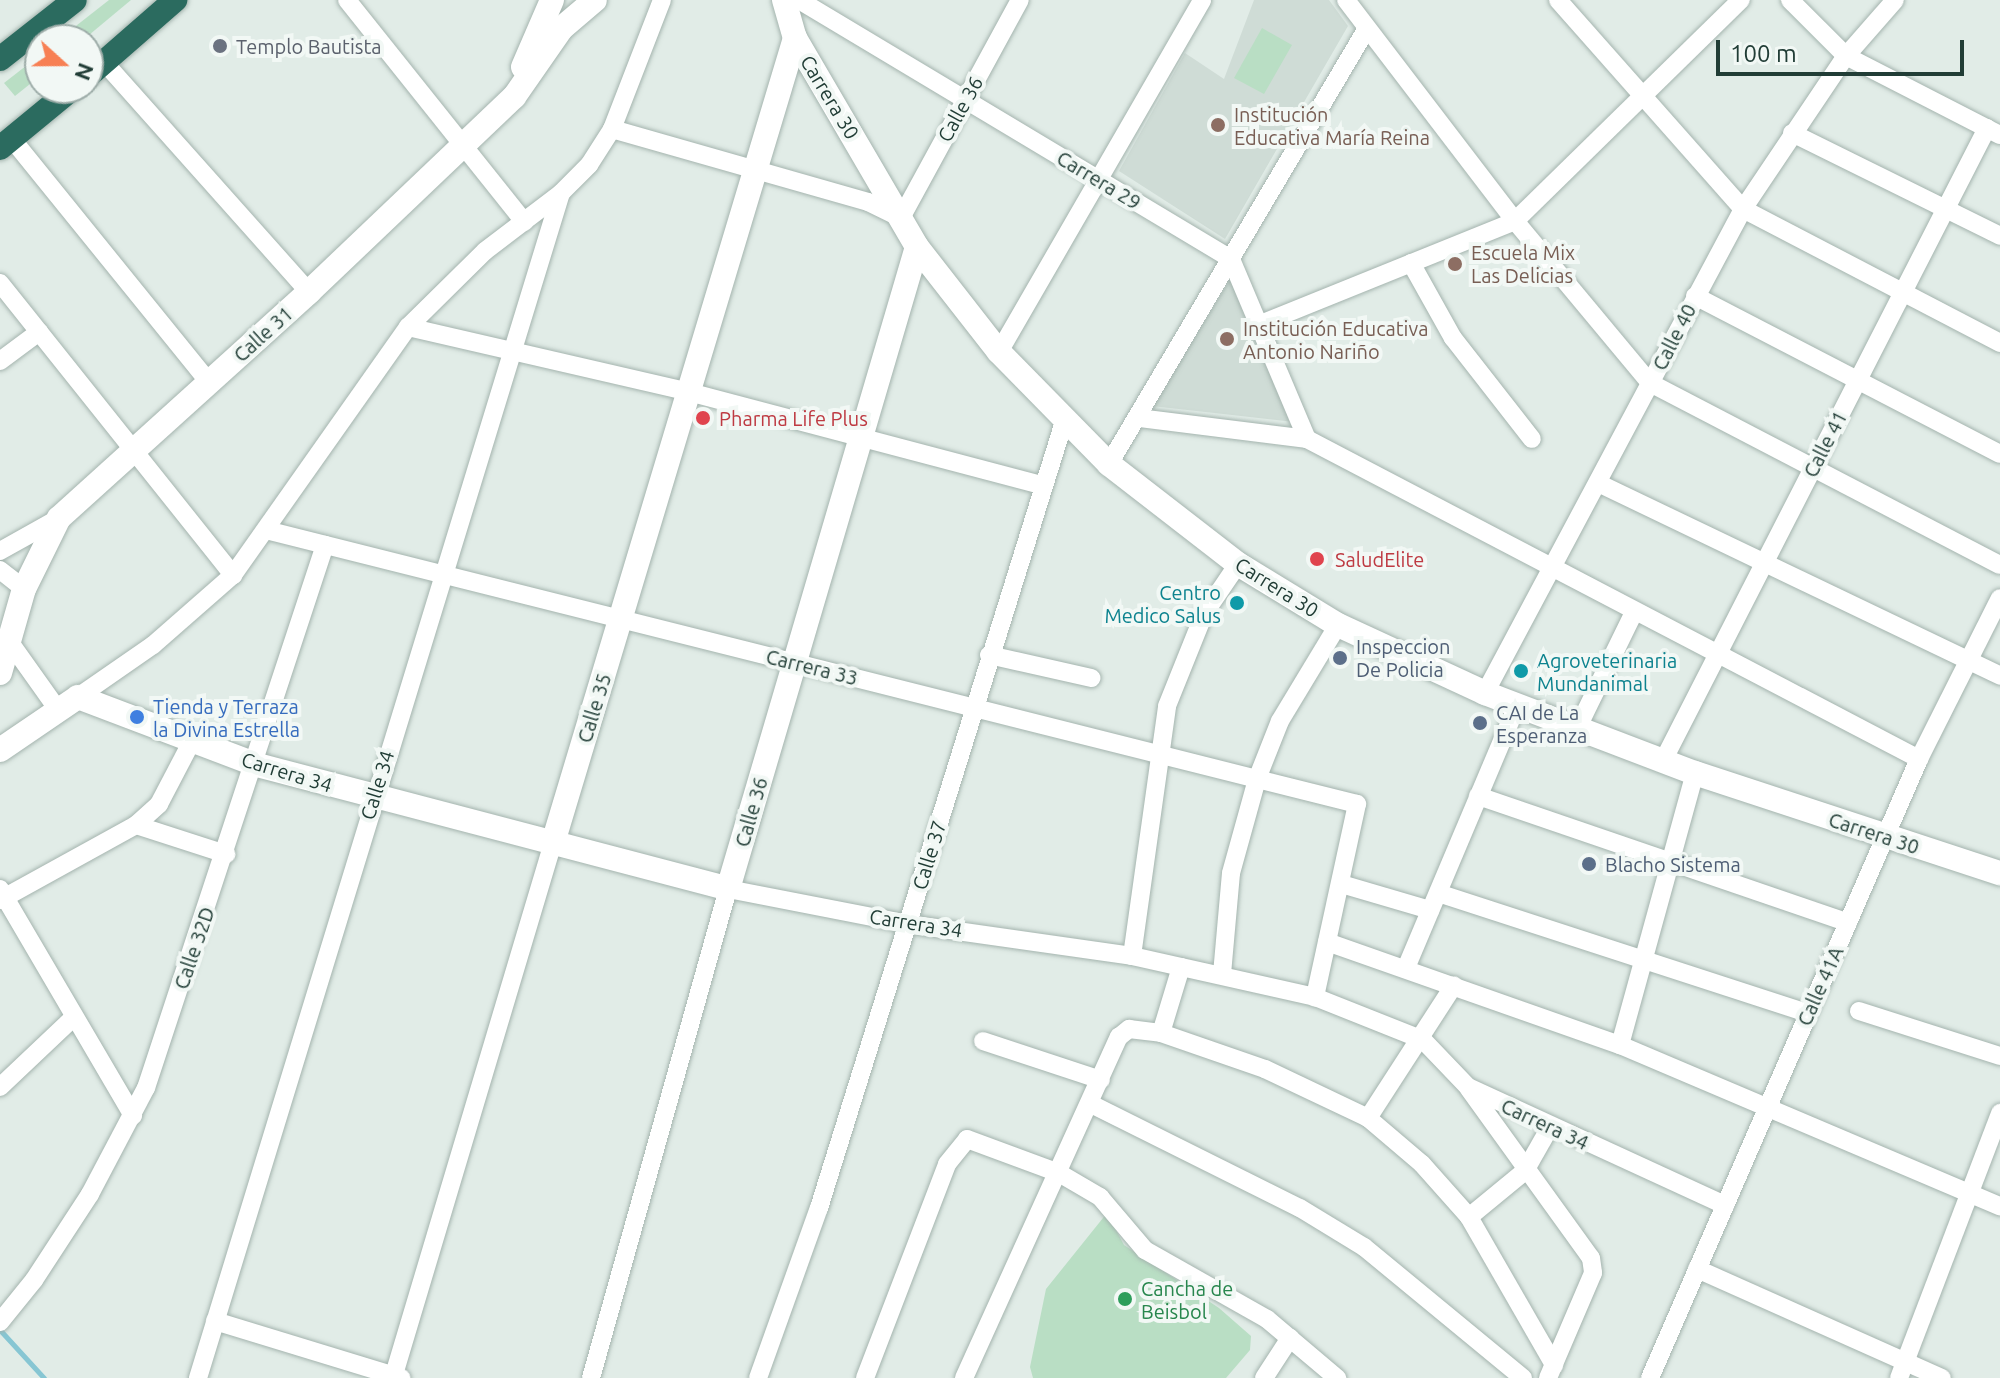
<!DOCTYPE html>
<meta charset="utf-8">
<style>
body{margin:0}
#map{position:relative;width:2000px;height:1378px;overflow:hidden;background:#e1ece7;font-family:Ubuntu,sans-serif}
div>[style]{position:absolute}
.built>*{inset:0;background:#cfdcd6}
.green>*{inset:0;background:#b9dec4}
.stream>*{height:5px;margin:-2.5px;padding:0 2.5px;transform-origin:2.5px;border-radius:2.5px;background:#87c6d3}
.roads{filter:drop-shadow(0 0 2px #a4b4ae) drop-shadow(0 0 2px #a4b4ae)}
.street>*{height:18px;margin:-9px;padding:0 9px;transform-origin:9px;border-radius:9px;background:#fff}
.secondary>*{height:24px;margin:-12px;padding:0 12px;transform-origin:12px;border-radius:12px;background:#fff}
.highway>*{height:24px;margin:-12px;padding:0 12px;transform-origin:12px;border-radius:12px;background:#2b6b5f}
.dots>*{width:22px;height:22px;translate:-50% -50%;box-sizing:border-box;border:4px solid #f2f8f5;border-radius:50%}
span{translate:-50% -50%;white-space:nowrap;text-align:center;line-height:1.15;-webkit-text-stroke:8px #f2f8f5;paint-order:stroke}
.worship-label{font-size:20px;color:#5b616d}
.left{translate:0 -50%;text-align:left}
.street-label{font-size:20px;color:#213d36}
.education-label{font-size:20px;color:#785e54}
.health-label{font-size:20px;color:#be3a42}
.culture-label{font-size:20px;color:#0d838f}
.right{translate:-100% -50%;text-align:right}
.service-label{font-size:20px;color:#4e5e75}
.shop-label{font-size:20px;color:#366cbe}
.leisure-label{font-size:20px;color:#27864d}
.north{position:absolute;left:24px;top:24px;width:80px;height:80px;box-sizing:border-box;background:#f2f8f5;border:2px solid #9eada9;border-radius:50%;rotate:111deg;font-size:22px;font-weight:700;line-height:32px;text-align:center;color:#213d36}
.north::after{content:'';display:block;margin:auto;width:28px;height:36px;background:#f78054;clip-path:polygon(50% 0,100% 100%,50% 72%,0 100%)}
.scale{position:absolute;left:1716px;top:40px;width:248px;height:36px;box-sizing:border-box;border:4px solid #213d36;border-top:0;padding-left:10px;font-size:24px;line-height:28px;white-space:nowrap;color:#213d36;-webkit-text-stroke:6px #f2f8f5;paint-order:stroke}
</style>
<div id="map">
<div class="built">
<i style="clip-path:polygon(1254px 0,1329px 0,1348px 26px,1225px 239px,1119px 171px,1185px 53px,1224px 79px)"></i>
<i style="clip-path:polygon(1235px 272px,1294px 422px,1152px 406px)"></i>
</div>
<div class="green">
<i style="clip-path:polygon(109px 0,131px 0,83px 40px,58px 40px)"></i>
<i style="clip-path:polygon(1262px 28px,1292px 45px,1264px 94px,1234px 78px)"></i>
<i style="clip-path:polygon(40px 55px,40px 76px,15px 96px,4px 83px)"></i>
<i style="clip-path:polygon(1107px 1213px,1124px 1245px,1219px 1308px,1251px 1336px,1250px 1350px,1226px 1378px,1033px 1378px,1030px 1367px,1046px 1289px)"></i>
</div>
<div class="stream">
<i style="left:0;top:1330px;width:65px;rotate:47.5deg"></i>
</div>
<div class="roads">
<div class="street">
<i style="left:347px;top:0;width:284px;rotate:51.4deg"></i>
<i style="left:799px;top:0;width:504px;rotate:30.94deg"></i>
<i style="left:1231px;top:259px;width:195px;rotate:67.1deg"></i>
<i style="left:1346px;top:0;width:278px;rotate:52.6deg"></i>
<i style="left:1515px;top:221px;width:211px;rotate:50.2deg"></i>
<i style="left:1650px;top:383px;width:394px;rotate:27.5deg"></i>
<i style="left:1558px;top:0;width:279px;rotate:48.5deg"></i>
<i style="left:1743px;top:209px;width:290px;rotate:27.5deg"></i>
<i style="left:1790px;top:0;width:79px;rotate:45deg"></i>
<i style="left:1846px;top:56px;width:173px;rotate:27.2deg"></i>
<i style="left:104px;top:62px;width:308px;rotate:48.3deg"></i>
<i style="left:612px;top:129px;width:266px;rotate:15.9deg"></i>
<i style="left:868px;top:202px;width:37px;rotate:26deg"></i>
<i style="left:901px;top:218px;width:248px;rotate:-61.4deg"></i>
<i style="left:1792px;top:133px;width:232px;rotate:26.3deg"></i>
<i style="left:12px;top:139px;width:313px;rotate:51deg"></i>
<i style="left:1411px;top:263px;width:86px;rotate:60.8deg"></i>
<i style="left:1453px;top:338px;width:128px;rotate:52deg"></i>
<i style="left:0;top:283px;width:374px;rotate:51.4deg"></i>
<i style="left:1695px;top:296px;width:343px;rotate:27.4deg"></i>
<i style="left:1258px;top:325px;width:277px;rotate:-22deg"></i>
<i style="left:1515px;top:221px;width:316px;rotate:-44.4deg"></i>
<i style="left:408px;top:327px;width:288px;rotate:13deg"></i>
<i style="left:689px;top:392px;width:364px;rotate:14.8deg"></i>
<i style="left:999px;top:352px;width:406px;rotate:-60deg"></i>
<i style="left:0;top:361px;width:49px;rotate:-36.6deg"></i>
<i style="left:1139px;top:418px;width:169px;rotate:7.1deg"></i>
<i style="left:1307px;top:439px;width:691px;rotate:27.6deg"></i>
<i style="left:1109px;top:464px;width:504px;rotate:-59.37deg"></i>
<i style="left:1598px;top:483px;width:446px;rotate:25.6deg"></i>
<i style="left:266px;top:530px;width:1125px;rotate:14.1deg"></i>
<i style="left:1357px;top:804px;width:198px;rotate:102.3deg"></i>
<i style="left:0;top:551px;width:68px;rotate:-29.2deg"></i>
<i style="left:0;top:570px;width:31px;rotate:38deg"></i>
<i style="left:9px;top:641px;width:85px;rotate:54.6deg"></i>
<i style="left:989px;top:655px;width:105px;rotate:12.7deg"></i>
<i style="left:1485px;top:693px;width:548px;rotate:-61.94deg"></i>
<i style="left:1743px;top:209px;width:184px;rotate:-56.1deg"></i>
<i style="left:1846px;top:56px;width:74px;rotate:-48.8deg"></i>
<i style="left:78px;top:697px;width:91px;rotate:-34.7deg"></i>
<i style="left:153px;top:645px;width:106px;rotate:-41.2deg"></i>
<i style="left:233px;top:575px;width:304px;rotate:-54.8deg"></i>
<i style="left:408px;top:327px;width:108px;rotate:-44.6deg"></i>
<i style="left:485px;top:251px;width:96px;rotate:-37.3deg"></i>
<i style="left:561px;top:193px;width:40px;rotate:-45deg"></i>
<i style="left:589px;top:165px;width:43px;rotate:-57.4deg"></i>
<i style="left:612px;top:129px;width:138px;rotate:-68.8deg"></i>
<i style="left:1578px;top:727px;width:128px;rotate:-64deg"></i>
<i style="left:1663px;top:761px;width:711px;rotate:-62.89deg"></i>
<i style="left:1478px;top:796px;width:391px;rotate:18.9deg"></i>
<i style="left:136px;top:825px;width:95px;rotate:17.9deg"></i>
<i style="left:1341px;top:884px;width:93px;rotate:16.3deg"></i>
<i style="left:0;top:889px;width:263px;rotate:59.6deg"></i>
<i style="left:1438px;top:893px;width:389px;rotate:18deg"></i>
<i style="left:0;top:900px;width:155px;rotate:-28.9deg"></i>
<i style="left:136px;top:825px;width:31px;rotate:-42deg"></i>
<i style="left:159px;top:804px;width:71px;rotate:-62.4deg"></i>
<i style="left:1327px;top:942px;width:311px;rotate:19.4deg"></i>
<i style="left:1620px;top:1045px;width:413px;rotate:23deg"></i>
<i style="left:1132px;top:956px;width:252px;rotate:-82deg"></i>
<i style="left:1167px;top:706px;width:99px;rotate:-68.1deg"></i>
<i style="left:1204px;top:614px;width:60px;rotate:-55.8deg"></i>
<i style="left:1406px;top:968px;width:285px;rotate:-67.1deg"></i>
<i style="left:1222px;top:974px;width:101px;rotate:-84.9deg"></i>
<i style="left:1231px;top:873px;width:98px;rotate:-74.5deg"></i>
<i style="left:1257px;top:779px;width:62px;rotate:-68.4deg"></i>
<i style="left:1280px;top:721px;width:112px;rotate:-58.9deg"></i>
<i style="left:1859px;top:1011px;width:148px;rotate:17.7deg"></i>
<i style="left:1161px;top:1033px;width:69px;rotate:-73.1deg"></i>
<i style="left:983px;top:1041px;width:124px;rotate:18.3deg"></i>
<i style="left:1620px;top:1045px;width:282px;rotate:-74.6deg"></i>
<i style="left:0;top:1087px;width:100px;rotate:-43.4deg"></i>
<i style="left:1469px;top:1089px;width:208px;rotate:54.2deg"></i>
<i style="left:1591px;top:1258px;width:15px;rotate:82deg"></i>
<i style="left:1593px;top:1273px;width:114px;rotate:113.2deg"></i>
<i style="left:1091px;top:1104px;width:233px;rotate:26.5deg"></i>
<i style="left:1300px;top:1208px;width:75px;rotate:31.4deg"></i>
<i style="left:1364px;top:1247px;width:206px;rotate:39.5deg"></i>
<i style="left:1368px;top:1118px;width:158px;rotate:-57.1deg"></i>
<i style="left:1469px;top:1217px;width:72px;rotate:-39.4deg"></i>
<i style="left:1525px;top:1171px;width:51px;rotate:-60.4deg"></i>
<i style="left:1697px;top:1269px;width:268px;rotate:24deg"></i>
<i style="left:215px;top:1321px;width:195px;rotate:17deg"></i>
<i style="left:0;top:1322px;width:54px;rotate:-51deg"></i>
<i style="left:34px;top:1280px;width:103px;rotate:-56.9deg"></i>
<i style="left:90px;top:1194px;width:120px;rotate:-62.2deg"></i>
<i style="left:146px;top:1088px;width:572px;rotate:-71.76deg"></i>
<i style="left:198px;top:1378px;width:1239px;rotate:-72.97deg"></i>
<i style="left:393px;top:1378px;width:555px;rotate:-73.36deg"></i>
<i style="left:591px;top:1378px;width:508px;rotate:-74.35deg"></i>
<i style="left:728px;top:889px;width:183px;rotate:11deg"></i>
<i style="left:908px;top:924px;width:226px;rotate:8.1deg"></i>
<i style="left:1132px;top:956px;width:188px;rotate:12.6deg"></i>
<i style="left:1315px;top:997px;width:116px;rotate:21.7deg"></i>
<i style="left:1423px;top:1040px;width:65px;rotate:46.2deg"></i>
<i style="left:1468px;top:1087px;width:283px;rotate:24.7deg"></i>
<i style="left:758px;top:1378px;width:181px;rotate:-70.3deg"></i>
<i style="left:819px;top:1208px;width:823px;rotate:-72.69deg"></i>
<i style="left:865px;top:1378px;width:229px;rotate:-69deg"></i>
<i style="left:947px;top:1164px;width:32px;rotate:-51deg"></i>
<i style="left:967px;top:1139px;width:98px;rotate:20.3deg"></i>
<i style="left:1059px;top:1173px;width:48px;rotate:30.3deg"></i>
<i style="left:1100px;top:1197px;width:70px;rotate:49.7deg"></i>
<i style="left:1145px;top:1250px;width:140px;rotate:29.5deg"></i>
<i style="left:1267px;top:1319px;width:92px;rotate:40.1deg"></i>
<i style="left:964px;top:1378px;width:375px;rotate:-65.6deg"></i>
<i style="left:1119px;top:1037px;width:13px;rotate:-39deg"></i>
<i style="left:1129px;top:1029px;width:32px;rotate:7deg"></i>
<i style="left:1161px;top:1033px;width:110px;rotate:19.1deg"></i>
<i style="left:1265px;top:1069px;width:114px;rotate:25.4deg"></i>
<i style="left:1368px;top:1118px;width:71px;rotate:40.4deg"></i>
<i style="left:1422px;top:1164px;width:71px;rotate:48.4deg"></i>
<i style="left:1469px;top:1217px;width:171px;rotate:60.1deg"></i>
<i style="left:1264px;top:1378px;width:48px;rotate:-57deg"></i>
<i style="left:1650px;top:1378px;width:675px;rotate:-66.51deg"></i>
<i style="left:1919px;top:759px;width:180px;rotate:-63.3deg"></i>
<i style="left:1899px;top:1378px;width:284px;rotate:-69.1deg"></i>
</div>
<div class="secondary">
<i style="left:784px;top:0;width:40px;rotate:74deg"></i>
<i style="left:795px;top:38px;width:242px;rotate:59.7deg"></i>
<i style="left:917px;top:247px;width:133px;rotate:52deg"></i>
<i style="left:999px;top:352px;width:157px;rotate:45.5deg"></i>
<i style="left:1109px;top:464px;width:163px;rotate:37.8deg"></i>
<i style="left:1238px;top:564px;width:117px;rotate:31.4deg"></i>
<i style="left:1338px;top:625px;width:162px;rotate:24.8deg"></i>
<i style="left:1485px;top:693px;width:225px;rotate:20.9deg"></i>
<i style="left:1695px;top:773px;width:321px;rotate:18.2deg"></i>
<i style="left:523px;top:67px;width:73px;rotate:-66.6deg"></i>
<i style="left:0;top:673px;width:87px;rotate:-74.1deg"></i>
<i style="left:24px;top:589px;width:79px;rotate:-63.8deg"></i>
<i style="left:59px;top:518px;width:337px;rotate:-42.1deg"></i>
<i style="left:309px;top:292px;width:283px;rotate:-43.6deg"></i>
<i style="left:514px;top:97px;width:84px;rotate:-55.2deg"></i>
<i style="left:562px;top:28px;width:43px;rotate:-40.3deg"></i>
<i style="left:0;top:750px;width:94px;rotate:-34.2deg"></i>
<i style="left:78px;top:697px;width:191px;rotate:20.8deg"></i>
<i style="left:257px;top:765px;width:487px;rotate:14.7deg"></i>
<i style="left:728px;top:889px;width:669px;rotate:-73.6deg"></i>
<i style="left:552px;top:846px;width:844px;rotate:-73.26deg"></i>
</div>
<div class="highway">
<i style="left:0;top:59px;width:95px;rotate:-38.2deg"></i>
<i style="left:88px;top:76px;width:116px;rotate:-41.1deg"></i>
<i style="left:0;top:148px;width:94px;rotate:-39.4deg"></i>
</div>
</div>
<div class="dots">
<i style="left:220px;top:46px;background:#6b7280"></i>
<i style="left:1218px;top:125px;background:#8d6e63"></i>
<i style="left:1455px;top:264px;background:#8d6e63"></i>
<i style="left:1227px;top:339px;background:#8d6e63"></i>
<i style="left:703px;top:418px;background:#e0444e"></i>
<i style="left:1317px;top:559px;background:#e0444e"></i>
<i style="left:1237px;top:603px;background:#0f9aa8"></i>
<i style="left:1340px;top:658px;background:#5c6f8a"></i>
<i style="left:1521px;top:671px;background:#0f9aa8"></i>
<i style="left:137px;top:717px;background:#3f7fe0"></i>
<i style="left:1480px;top:723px;background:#5c6f8a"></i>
<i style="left:1589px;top:864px;background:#5c6f8a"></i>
<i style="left:1125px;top:1299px;background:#2e9e5b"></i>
</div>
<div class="worship-label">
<span class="left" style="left:236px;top:46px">Templo Bautista</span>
</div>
<div class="street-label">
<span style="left:830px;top:97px;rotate:59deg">Carrera 30</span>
<span style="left:960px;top:109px;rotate:-61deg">Calle 36</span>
<span style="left:1099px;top:180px;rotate:31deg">Carrera 29</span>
<span style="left:263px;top:334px;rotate:-42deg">Calle 31</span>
<span style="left:1674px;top:337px;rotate:-63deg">Calle 40</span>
<span style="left:1825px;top:444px;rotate:-63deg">Calle 41</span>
<span style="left:1277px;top:587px;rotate:32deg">Carrera 30</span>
<span style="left:812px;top:667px;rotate:14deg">Carrera 33</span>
<span style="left:594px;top:708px;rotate:-73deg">Calle 35</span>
<span style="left:287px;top:772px;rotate:17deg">Carrera 34</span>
<span style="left:377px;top:785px;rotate:-73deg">Calle 34</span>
<span style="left:751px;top:812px;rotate:-74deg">Calle 36</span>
<span style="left:1874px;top:833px;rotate:18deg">Carrera 30</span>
<span style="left:929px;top:855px;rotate:-73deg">Calle 37</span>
<span style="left:916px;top:923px;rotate:9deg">Carrera 34</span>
<span style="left:194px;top:948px;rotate:-71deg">Calle 32D</span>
<span style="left:1820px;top:986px;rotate:-66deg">Calle 41A</span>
<span style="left:1545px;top:1124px;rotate:25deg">Carrera 34</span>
</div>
<div class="education-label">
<span class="left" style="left:1234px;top:126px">Institución<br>Educativa María Reina</span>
<span class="left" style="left:1471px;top:264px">Escuela Mix<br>Las Delicias</span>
<span class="left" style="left:1243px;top:340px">Institución Educativa<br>Antonio Nariño</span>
</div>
<div class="health-label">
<span class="left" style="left:719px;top:418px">Pharma Life Plus</span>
<span class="left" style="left:1335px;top:559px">SaludElite</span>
</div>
<div class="culture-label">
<span class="right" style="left:1221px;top:604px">Centro<br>Medico Salus</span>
<span class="left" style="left:1537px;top:672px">Agroveterinaria<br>Mundanimal</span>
</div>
<div class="service-label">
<span class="left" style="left:1356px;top:658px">Inspeccion<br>De Policia</span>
<span class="left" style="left:1496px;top:724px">CAI de La<br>Esperanza</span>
<span class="left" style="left:1605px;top:864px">Blacho Sistema</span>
</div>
<div class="shop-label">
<span class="left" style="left:153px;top:718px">Tienda y Terraza<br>la Divina Estrella</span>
</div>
<div class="leisure-label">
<span class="left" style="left:1141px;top:1300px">Cancha de<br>Beisbol</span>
</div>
<div class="north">N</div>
<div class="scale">100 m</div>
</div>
